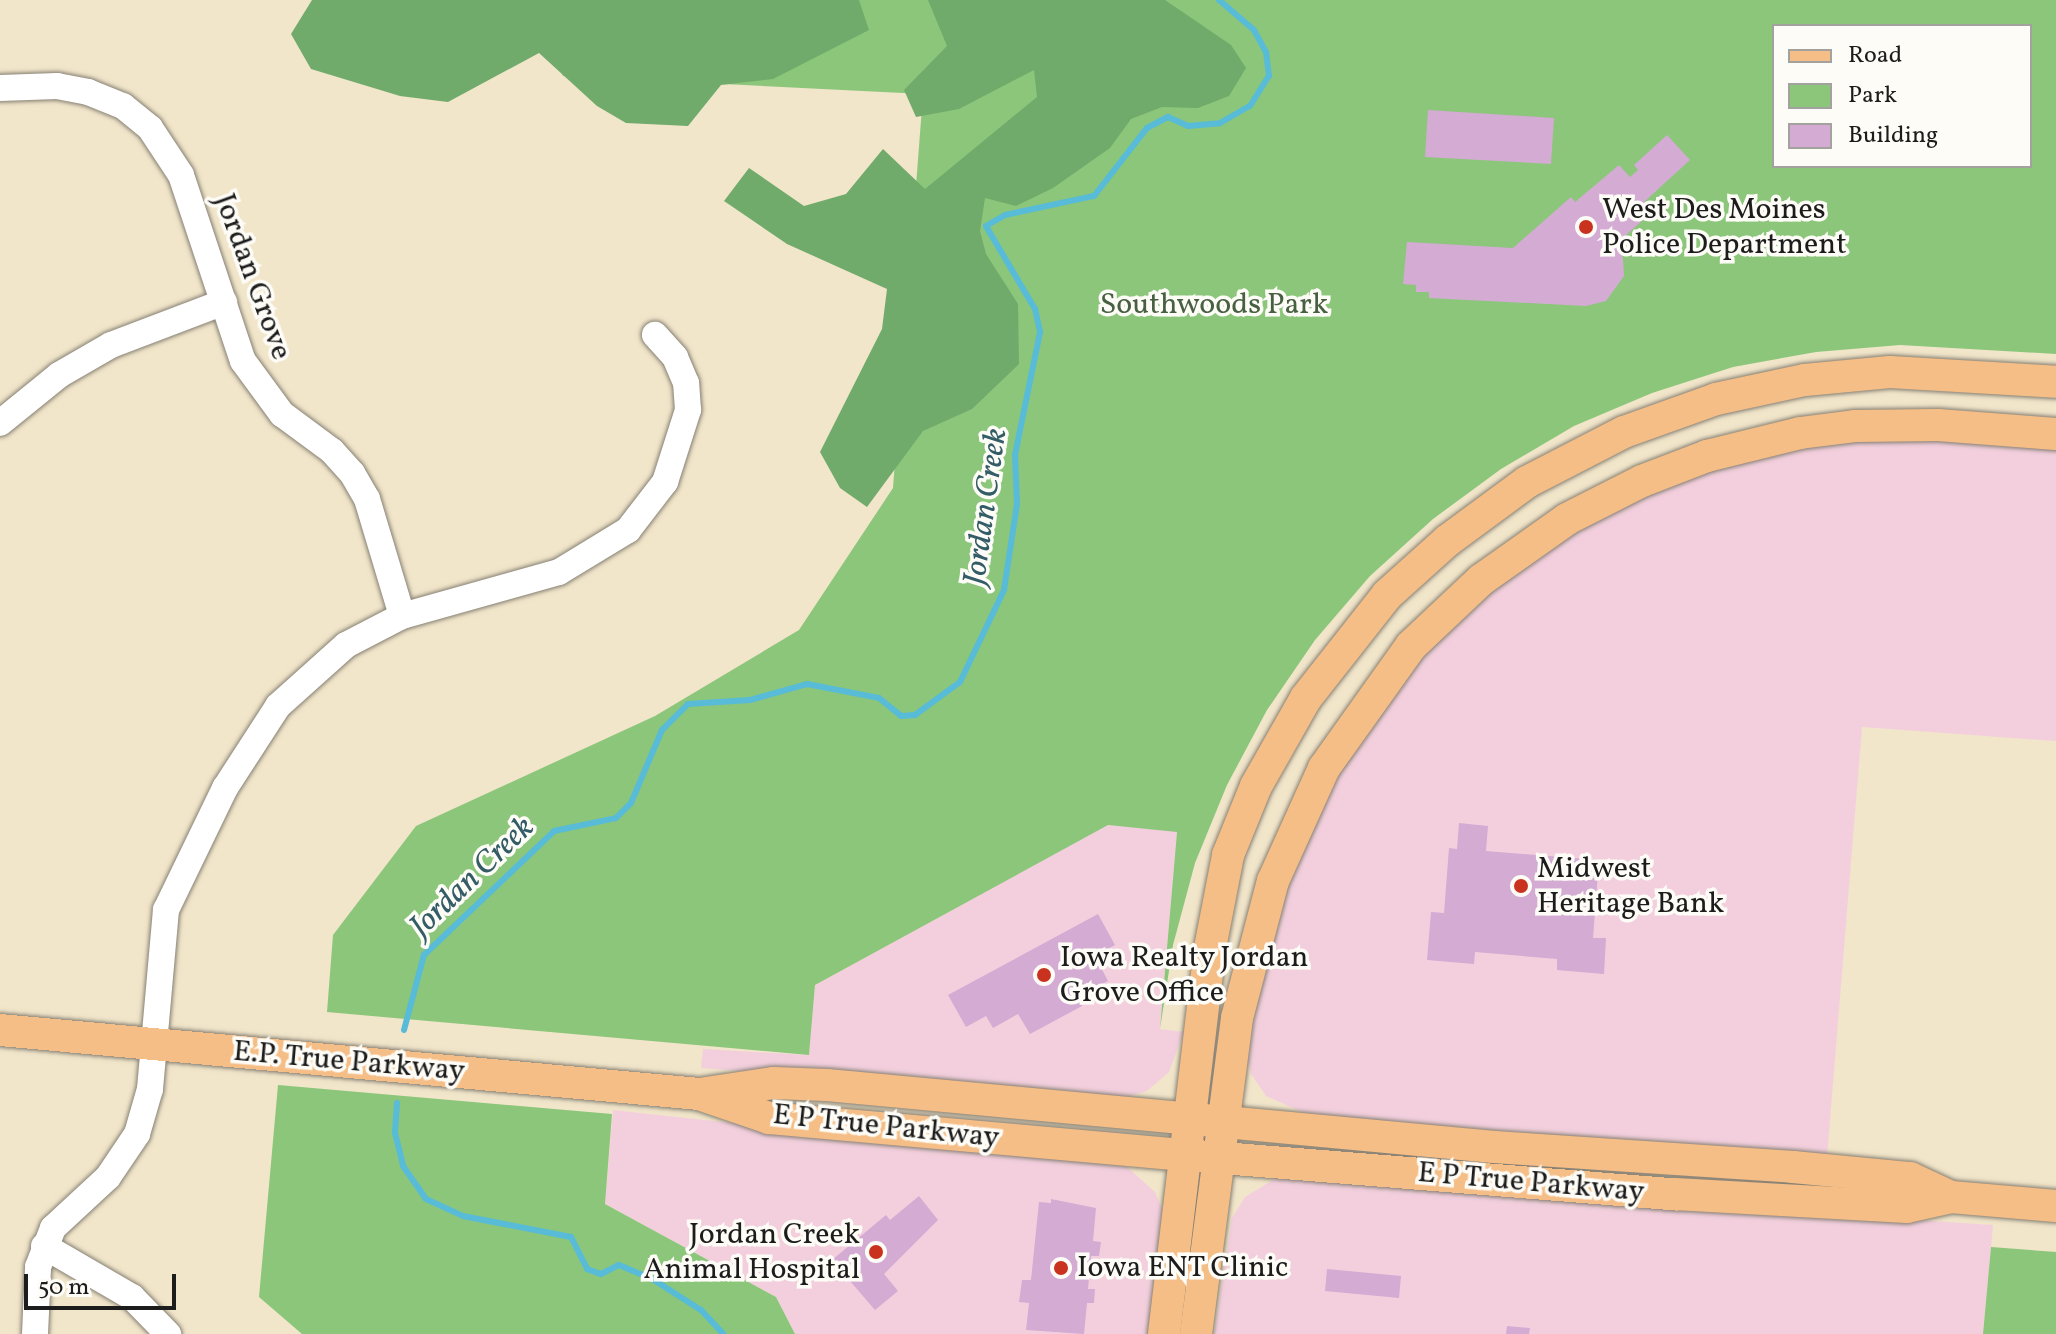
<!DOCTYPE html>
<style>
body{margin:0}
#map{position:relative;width:2056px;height:1334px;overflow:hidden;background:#f1e5ca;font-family:Vollkorn,serif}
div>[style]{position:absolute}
.built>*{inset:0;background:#f3cfde}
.green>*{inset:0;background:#8bc67b}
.forest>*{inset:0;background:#70ab6b}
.stream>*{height:6px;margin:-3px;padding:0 3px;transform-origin:3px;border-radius:3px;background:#58bbd7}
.building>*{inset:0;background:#d3abd3}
.roads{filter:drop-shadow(0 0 2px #868073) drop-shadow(0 0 2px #868073)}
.minor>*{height:26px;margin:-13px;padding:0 13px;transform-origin:13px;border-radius:13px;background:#fff}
.major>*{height:32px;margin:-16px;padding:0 16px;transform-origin:16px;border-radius:16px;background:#f6be87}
.dots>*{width:22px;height:22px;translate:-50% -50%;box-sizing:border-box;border:4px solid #fdfcf7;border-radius:50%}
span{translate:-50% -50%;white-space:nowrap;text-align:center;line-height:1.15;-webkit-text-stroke:7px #fdfcf7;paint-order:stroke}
.poi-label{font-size:30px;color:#1c1c1c}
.left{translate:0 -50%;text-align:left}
.right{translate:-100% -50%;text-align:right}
.street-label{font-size:30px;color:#1c1c1c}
.park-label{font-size:30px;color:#486042}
.water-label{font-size:32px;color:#345c67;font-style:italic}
.legend{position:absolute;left:1772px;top:24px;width:260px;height:144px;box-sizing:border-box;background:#fdfcf7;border:2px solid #a3a29f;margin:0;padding:10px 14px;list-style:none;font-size:24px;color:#1c1c1c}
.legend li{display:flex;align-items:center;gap:16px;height:40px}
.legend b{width:40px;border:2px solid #a3a29f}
.scale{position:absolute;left:24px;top:1274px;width:152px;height:36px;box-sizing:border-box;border:4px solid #1c1c1c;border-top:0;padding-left:10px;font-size:24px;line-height:28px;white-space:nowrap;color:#1c1c1c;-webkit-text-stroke:6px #fdfcf7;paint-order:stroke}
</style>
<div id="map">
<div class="built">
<i style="clip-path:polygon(1870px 436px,2056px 445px,2056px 741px,1862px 727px,1827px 1157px,1311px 1116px,1266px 1096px,1251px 1074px,1245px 1046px,1280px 898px,1310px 821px,1374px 711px,1458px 615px,1594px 516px,1749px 455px)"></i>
<i style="clip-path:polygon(1107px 825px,1177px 831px,1160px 1029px,1184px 1032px,1169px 1072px,1147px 1091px,1119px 1099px,701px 1068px,703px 1049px,809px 1055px,815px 985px)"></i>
<i style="clip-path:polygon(613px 1110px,1126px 1166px,1155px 1192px,1166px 1218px,1152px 1334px,795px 1334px,776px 1297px,605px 1204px)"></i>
<i style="clip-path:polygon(1276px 1178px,1993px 1225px,1983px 1334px,1214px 1334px,1232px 1218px,1245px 1197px)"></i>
</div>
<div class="green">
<i style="clip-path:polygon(evenodd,530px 0,2056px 0,2056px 354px,1900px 345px,1816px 352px,1733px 367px,1652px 393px,1574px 426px,1501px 469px,1433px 519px,1370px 576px,1315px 640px,1267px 710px,1227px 785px,1195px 863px,1173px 945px,1160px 1029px,1177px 832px,1108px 825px,815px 985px,809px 1055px,327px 1012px,333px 935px,416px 826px,655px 716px,799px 630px,893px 488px,923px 94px,563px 76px,530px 0,1774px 26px,2030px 26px,2030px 166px,1774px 166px,1774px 26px)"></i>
<i style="clip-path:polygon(278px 1085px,612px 1114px,605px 1204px,776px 1297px,795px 1334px,302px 1334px,259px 1297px)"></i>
<i style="clip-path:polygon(1991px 1247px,2056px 1252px,2056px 1334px,1983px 1334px)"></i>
</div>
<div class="forest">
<i style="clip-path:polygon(312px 0,859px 0,869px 30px,773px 79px,721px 85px,688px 126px,626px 123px,597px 106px,539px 53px,448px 102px,400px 96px,311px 69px,291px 34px)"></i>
<i style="clip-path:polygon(928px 0,1165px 0,1231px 45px,1246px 68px,1229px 96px,1198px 108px,1162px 107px,1131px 119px,1110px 148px,1053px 188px,1016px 206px,985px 198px,980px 231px,986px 254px,1018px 304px,1019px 364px,972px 409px,923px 431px,867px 507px,840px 488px,820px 452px,882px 329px,887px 289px,787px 244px,724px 201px,749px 168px,804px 206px,846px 194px,883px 149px,925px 189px,1037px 97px,1034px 70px,959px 109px,916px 117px,904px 90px,947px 46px)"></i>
</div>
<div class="stream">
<i style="left:404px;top:1030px;width:78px;rotate:-75.1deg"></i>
<i style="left:424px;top:955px;width:180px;rotate:-43.6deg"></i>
<i style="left:554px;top:831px;width:63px;rotate:-11.8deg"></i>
<i style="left:616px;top:818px;width:21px;rotate:-45deg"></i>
<i style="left:631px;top:803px;width:79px;rotate:-67deg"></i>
<i style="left:662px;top:730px;width:37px;rotate:-45deg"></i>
<i style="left:688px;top:704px;width:62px;rotate:-3.7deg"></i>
<i style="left:750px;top:700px;width:59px;rotate:-15.7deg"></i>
<i style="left:807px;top:684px;width:73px;rotate:11deg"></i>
<i style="left:879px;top:698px;width:28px;rotate:39deg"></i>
<i style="left:901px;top:716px;width:14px;rotate:-4deg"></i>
<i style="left:915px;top:715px;width:56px;rotate:-36.3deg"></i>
<i style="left:960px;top:682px;width:102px;rotate:-64.4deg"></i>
<i style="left:1004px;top:590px;width:87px;rotate:-81.4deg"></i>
<i style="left:1017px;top:504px;width:49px;rotate:-92.3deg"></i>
<i style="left:1015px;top:455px;width:126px;rotate:-78.5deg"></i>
<i style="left:1040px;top:332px;width:24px;rotate:-102deg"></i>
<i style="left:1035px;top:309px;width:96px;rotate:-120.6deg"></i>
<i style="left:986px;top:226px;width:22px;rotate:-30deg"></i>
<i style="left:1005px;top:215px;width:91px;rotate:-12.1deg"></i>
<i style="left:1094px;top:196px;width:86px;rotate:-52.1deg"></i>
<i style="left:1147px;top:128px;width:24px;rotate:-28deg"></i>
<i style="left:1168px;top:117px;width:22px;rotate:24deg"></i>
<i style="left:1188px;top:126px;width:32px;rotate:-5deg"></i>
<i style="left:1220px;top:123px;width:34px;rotate:-30deg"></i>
<i style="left:1250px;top:106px;width:36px;rotate:-58deg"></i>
<i style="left:1269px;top:76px;width:24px;rotate:-97deg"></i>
<i style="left:1266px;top:52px;width:25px;rotate:-119deg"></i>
<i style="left:1254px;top:30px;width:46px;rotate:-139.4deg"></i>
<i style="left:397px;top:1103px;width:30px;rotate:94deg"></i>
<i style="left:395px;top:1133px;width:34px;rotate:76deg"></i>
<i style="left:403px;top:1166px;width:40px;rotate:55.1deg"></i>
<i style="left:426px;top:1199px;width:41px;rotate:24.7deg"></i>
<i style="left:463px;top:1216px;width:110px;rotate:11deg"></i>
<i style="left:571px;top:1237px;width:36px;rotate:63deg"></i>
<i style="left:587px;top:1269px;width:15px;rotate:20deg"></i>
<i style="left:601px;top:1274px;width:20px;rotate:-27deg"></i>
<i style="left:619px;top:1265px;width:38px;rotate:23deg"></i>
<i style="left:654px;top:1280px;width:56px;rotate:32.6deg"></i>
<i style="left:701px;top:1310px;width:33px;rotate:47deg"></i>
</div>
<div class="building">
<i style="clip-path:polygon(1428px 110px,1554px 118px,1551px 164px,1425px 157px)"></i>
<i style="clip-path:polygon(1667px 135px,1690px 160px,1644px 202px,1653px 211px,1615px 245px,1623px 258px,1624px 276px,1606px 301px,1586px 306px,1429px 298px,1429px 292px,1416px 292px,1416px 285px,1403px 284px,1407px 242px,1513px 248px,1571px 197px,1575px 202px,1619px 165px,1630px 177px,1638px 170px,1634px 165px)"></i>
<i style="clip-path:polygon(1459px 823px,1488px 826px,1486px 851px,1599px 860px,1593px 938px,1606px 938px,1604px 974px,1557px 970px,1557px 959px,1475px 952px,1474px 964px,1427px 960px,1431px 912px,1444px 913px,1449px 848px,1457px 849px)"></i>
<i style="clip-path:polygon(1098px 914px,1115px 945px,1095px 956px,1108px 981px,1078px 997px,1082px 1006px,1030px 1034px,1018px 1014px,993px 1028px,986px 1016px,966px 1027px,948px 995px)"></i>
<i style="clip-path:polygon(919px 1196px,938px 1220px,884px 1274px,898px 1291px,875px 1310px,832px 1260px,886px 1215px,890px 1220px)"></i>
<i style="clip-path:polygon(1051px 1199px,1096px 1208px,1093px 1241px,1101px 1242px,1099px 1256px,1091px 1256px,1088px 1289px,1095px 1289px,1094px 1303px,1087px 1303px,1084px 1334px,1026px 1330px,1029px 1303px,1019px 1302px,1022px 1280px,1031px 1280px,1039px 1202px,1051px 1203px)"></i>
<i style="clip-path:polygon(1327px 1269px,1401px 1276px,1399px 1298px,1325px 1291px)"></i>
<i style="clip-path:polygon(1507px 1326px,1530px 1328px,1529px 1334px,1506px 1334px)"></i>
</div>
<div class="roads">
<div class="minor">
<i style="left:0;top:88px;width:57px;rotate:-2deg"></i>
<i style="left:57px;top:86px;width:32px;rotate:11deg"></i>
<i style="left:88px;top:92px;width:38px;rotate:22deg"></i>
<i style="left:123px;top:106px;width:35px;rotate:39deg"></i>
<i style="left:150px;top:128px;width:56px;rotate:56.6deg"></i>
<i style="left:181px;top:175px;width:196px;rotate:71.6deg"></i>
<i style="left:243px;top:361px;width:66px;rotate:53.7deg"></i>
<i style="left:282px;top:414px;width:62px;rotate:36.5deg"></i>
<i style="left:332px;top:451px;width:30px;rotate:48deg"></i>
<i style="left:352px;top:473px;width:30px;rotate:60deg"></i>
<i style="left:367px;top:499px;width:122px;rotate:73.3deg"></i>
<i style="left:0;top:423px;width:76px;rotate:-39.1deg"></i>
<i style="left:59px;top:375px;width:60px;rotate:-30deg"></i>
<i style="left:111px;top:345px;width:121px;rotate:-20.8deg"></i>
<i style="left:44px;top:1246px;width:102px;rotate:30.1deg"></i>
<i style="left:132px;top:1297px;width:52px;rotate:45.8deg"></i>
<i style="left:35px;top:1334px;width:67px;rotate:-87.4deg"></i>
<i style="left:38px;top:1267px;width:42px;rotate:-69deg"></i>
<i style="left:53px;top:1228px;width:75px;rotate:-42.8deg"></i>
<i style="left:108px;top:1177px;width:52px;rotate:-56deg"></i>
<i style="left:137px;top:1134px;width:47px;rotate:-73.9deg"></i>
<i style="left:150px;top:1089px;width:180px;rotate:-84.9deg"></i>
<i style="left:166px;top:910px;width:136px;rotate:-64.2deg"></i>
<i style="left:225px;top:788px;width:98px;rotate:-57.1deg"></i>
<i style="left:278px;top:706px;width:91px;rotate:-41.9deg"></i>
<i style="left:346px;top:645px;width:63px;rotate:-27.4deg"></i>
<i style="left:402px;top:616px;width:163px;rotate:-15.7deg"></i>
<i style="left:559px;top:572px;width:81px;rotate:-31.3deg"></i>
<i style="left:628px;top:530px;width:61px;rotate:-52.4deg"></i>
<i style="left:665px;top:482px;width:76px;rotate:-72.3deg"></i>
<i style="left:688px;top:410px;width:27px;rotate:-94deg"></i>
<i style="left:686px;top:383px;width:28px;rotate:-113deg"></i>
<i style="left:675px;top:357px;width:30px;rotate:-132deg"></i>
</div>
<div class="major">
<i style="left:0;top:1030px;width:702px;rotate:5.23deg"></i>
<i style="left:699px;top:1094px;width:74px;rotate:18.9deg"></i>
<i style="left:769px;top:1118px;width:418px;rotate:5.1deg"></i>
<i style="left:1185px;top:1155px;width:492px;rotate:4.6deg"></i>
<i style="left:1675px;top:1194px;width:232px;rotate:3.2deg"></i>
<i style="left:1907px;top:1207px;width:45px;rotate:-12.8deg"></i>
<i style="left:1951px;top:1197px;width:105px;rotate:4.9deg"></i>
<i style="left:706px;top:1093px;width:69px;rotate:-8.4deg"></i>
<i style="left:774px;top:1083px;width:53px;rotate:2.2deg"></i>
<i style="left:827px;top:1085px;width:670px;rotate:5.31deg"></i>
<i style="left:1494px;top:1147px;width:300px;rotate:3.8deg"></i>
<i style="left:1793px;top:1167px;width:118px;rotate:5.4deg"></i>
<i style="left:1910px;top:1178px;width:45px;rotate:24.9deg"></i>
<i style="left:1164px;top:1334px;width:389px;rotate:-83.2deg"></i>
<i style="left:1210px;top:948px;width:95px;rotate:-79deg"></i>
<i style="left:1228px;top:855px;width:74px;rotate:-67.9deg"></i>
<i style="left:1256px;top:786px;width:101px;rotate:-60.4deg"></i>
<i style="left:1306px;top:698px;width:131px;rotate:-51.8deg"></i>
<i style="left:1387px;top:595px;width:81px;rotate:-42deg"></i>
<i style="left:1447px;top:541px;width:99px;rotate:-36.4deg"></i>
<i style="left:1527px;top:482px;width:109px;rotate:-27.3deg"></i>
<i style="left:1624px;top:432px;width:98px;rotate:-19.7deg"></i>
<i style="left:1716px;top:399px;width:91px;rotate:-12.1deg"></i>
<i style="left:1805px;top:380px;width:85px;rotate:-5.4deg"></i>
<i style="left:1890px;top:372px;width:166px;rotate:3.4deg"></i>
<i style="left:1196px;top:1334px;width:319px;rotate:-82.6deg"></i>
<i style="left:1237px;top:1018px;width:142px;rotate:-75.3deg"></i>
<i style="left:1273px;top:881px;width:124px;rotate:-65.7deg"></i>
<i style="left:1324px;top:768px;width:150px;rotate:-54.5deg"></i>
<i style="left:1411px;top:646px;width:96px;rotate:-43.3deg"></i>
<i style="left:1481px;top:580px;width:105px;rotate:-35.3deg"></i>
<i style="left:1567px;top:519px;width:84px;rotate:-26.9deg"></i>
<i style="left:1642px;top:481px;width:70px;rotate:-21deg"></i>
<i style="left:1707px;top:456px;width:96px;rotate:-13.9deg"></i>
<i style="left:1800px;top:433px;width:55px;rotate:-7.3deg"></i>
<i style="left:1855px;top:426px;width:83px;rotate:-0.7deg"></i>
<i style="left:1938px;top:425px;width:118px;rotate:4.4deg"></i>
</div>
</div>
<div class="dots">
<i style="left:1586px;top:227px;background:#c8321e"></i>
<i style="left:1521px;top:886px;background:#c8321e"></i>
<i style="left:1044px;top:975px;background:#c8321e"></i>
<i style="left:876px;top:1252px;background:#c8321e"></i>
<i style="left:1061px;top:1268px;background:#c8321e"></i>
</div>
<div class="poi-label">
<span class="left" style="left:1602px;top:227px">West Des Moines<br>Police Department</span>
<span class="left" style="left:1537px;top:886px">Midwest<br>Heritage Bank</span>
<span class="left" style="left:1060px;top:975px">Iowa Realty Jordan<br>Grove Office</span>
<span class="right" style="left:860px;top:1252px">Jordan Creek<br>Animal Hospital</span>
<span class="left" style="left:1077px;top:1268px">Iowa ENT Clinic</span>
</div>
<div class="street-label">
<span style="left:252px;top:277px;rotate:70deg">Jordan Grove</span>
<span style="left:349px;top:1062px;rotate:5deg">E.P. True Parkway</span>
<span style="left:886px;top:1127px;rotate:6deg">E P True Parkway</span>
<span style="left:1531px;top:1183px;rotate:5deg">E P True Parkway</span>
</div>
<div class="park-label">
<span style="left:1214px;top:305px">Southwoods Park</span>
</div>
<div class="water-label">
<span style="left:987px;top:507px;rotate:-82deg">Jordan Creek</span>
<span style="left:473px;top:878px;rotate:-44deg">Jordan Creek</span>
</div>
<ul class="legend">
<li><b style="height:10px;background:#f6be87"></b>Road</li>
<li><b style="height:22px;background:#8bc67b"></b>Park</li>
<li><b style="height:22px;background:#d3abd3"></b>Building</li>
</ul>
<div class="scale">50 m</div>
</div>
